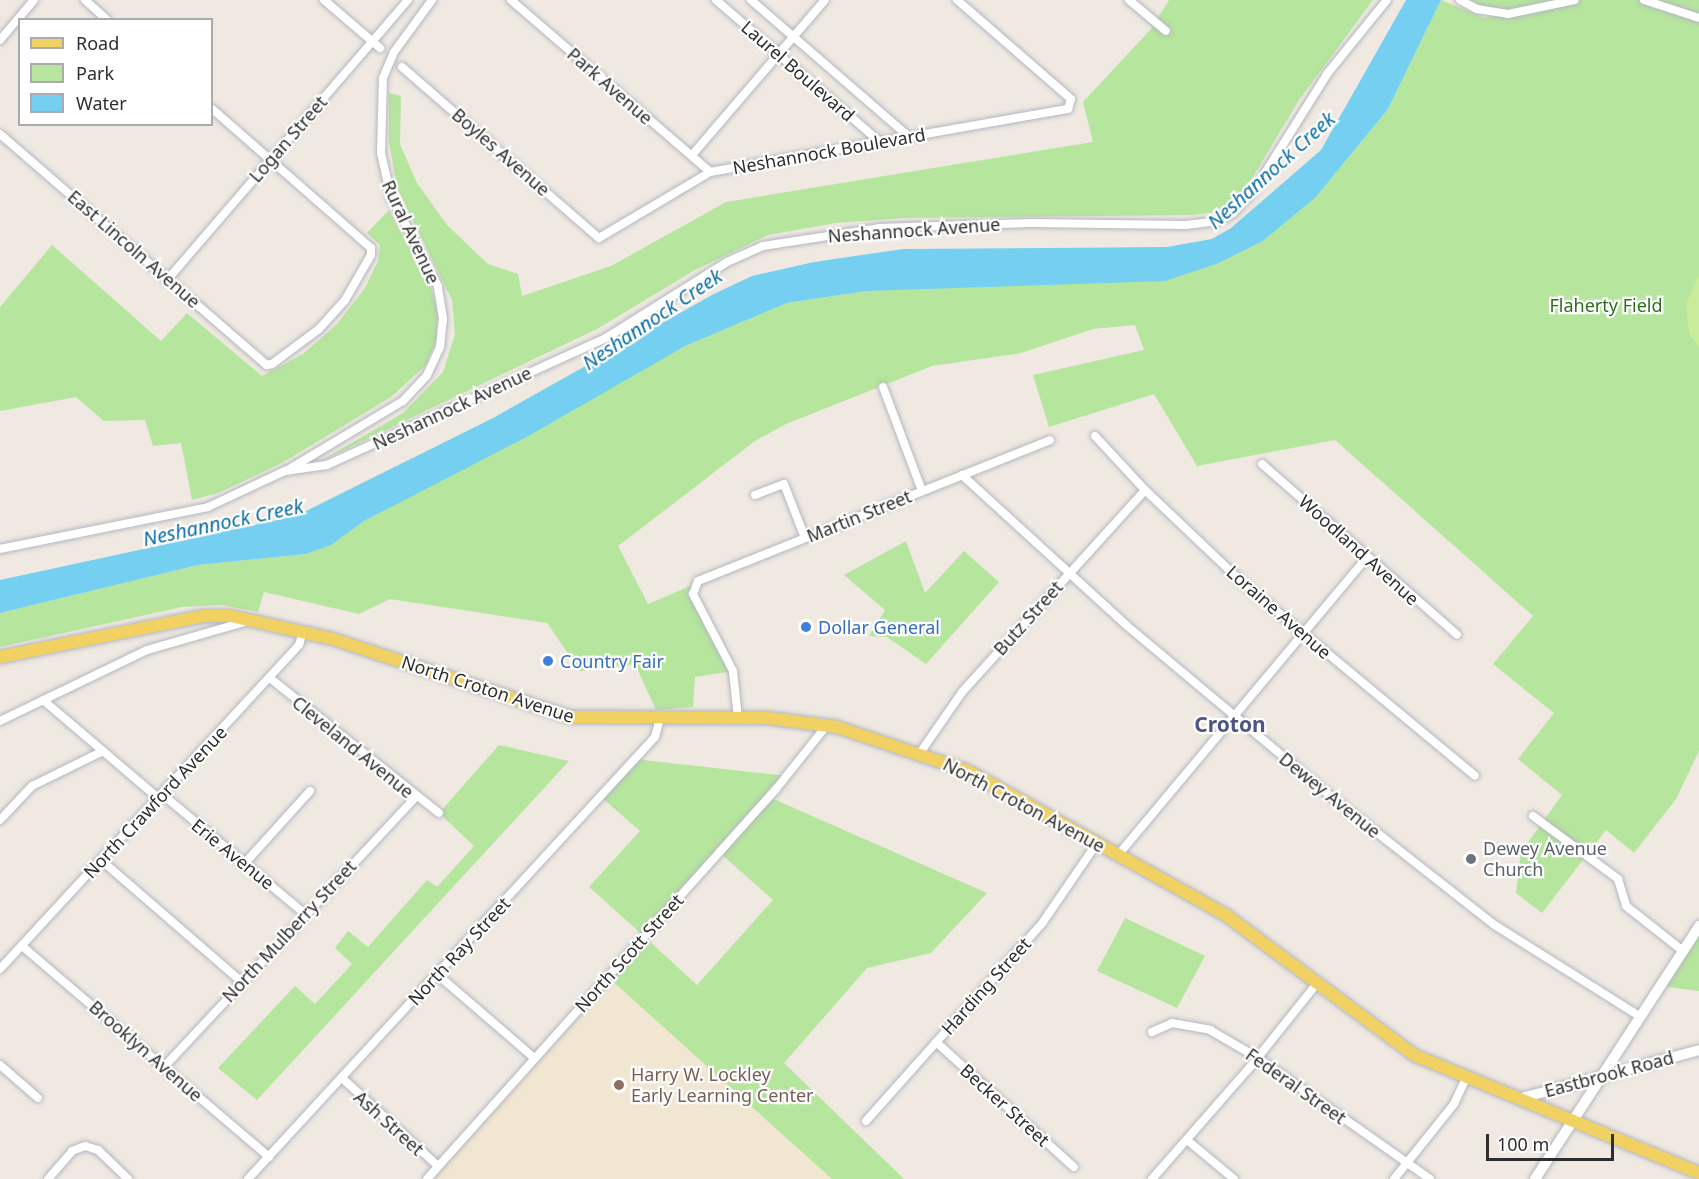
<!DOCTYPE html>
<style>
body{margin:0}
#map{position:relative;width:1699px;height:1179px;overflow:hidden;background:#efe9e1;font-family:"Noto Sans",sans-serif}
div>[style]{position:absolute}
.education>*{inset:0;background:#f0e6d1}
.green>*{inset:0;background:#b6e59e}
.pitch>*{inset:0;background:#c9ec9a}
.water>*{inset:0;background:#75cff0}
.roads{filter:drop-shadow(0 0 2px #b4b7c1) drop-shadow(0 0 2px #b4b7c1)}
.street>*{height:8px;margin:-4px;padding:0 4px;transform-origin:4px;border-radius:4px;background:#fff}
.secondary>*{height:10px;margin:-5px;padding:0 5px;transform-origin:5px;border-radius:5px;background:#fff}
.primary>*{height:12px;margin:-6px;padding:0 6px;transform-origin:6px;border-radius:6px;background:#f2d163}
.dots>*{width:16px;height:16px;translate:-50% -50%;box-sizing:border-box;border:3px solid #fff;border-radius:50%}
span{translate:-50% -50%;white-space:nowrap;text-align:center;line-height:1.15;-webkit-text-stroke:4.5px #fff;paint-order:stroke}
.street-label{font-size:18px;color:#2e2e2e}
.park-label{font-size:18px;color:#2c6e1b}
.shop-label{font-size:18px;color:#366cbe}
.left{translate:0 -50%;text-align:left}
.worship-label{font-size:18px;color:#5b616d}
.education-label{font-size:18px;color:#785e54}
.water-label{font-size:20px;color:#0d6fa3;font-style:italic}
.quarter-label{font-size:21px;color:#4d5680;font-weight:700}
.legend{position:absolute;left:18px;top:18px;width:195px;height:108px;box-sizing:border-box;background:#fff;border:2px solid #ababab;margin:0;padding:8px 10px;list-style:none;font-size:18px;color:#2e2e2e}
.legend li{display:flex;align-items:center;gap:12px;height:30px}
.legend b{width:30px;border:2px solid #ababab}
.scale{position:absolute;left:1486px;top:1134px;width:128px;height:27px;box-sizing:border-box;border:3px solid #2e2e2e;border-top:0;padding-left:8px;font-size:18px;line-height:21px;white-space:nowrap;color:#2e2e2e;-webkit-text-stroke:4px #fff;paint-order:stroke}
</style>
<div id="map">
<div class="education">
<i style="clip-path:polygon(608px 976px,832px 1179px,427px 1179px)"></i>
</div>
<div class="green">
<i style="clip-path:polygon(1169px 0,1373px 0,1299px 100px,1242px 195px,1222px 211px,1194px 215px,904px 218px,836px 223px,768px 235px,693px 271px,599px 328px,319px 462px,403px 413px,443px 372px,455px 334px,452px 300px,397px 188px,389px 142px,389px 93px,401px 96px,400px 144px,417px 183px,447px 225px,488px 264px,518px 274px,522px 296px,611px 266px,726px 202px,1093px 142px,1083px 102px,1151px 29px)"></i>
<i style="clip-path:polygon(1441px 0,1485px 18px,1496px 14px,1471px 0,1699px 0,1699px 751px,1676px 799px,1634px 853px,1606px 830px,1542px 913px,1516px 893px,1521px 852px,1562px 795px,1518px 759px,1554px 713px,1493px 664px,1533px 616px,1335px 440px,1197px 466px,1154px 394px,1049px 427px,1033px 375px,1144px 350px,1135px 325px,1093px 329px,1021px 353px,932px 366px,786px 424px,755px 441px,618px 546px,648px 604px,695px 584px,693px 589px,733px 671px,695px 677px,693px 707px,656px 710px,635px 664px,580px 671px,547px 623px,390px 599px,359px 614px,264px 592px,258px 612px,221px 605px,182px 607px,0 647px,0 613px,198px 565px,306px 554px,330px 545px,364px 521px,685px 346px,787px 303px,866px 291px,1001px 284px,1219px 263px,1263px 241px,1316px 197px,1388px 109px)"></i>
<i style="clip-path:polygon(389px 210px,431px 288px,438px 312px,436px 341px,426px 365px,391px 397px,282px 463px,218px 493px,192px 500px,181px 443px,153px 446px,145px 420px,104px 421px,76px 397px,0 411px,0 307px,52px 245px,161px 341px,187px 313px,262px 376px,303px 354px,337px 324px,365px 288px,378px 261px,380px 245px,367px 233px)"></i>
<i style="clip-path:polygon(906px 541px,925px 593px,964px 551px,999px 582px,926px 664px,887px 637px,869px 636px,885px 610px,844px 575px)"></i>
<i style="clip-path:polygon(499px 745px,569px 761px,257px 1100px,218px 1068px,295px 986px,315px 1004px,352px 964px,335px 948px,348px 931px,368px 947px,427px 880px,437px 887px,474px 846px,439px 813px)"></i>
<i style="clip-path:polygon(evenodd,635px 759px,787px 776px,769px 797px,987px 893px,931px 953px,867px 968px,784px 1063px,904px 1179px,832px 1179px,608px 977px,645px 937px,589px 887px,640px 831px,601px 797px,635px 759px,720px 853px,773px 900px,697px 985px,645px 937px,720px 853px)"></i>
<i style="clip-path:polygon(1125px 918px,1205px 956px,1177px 1008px,1097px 971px)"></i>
<i style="clip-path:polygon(1699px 927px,1699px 991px,1660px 986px)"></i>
</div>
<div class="pitch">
<i style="clip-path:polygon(1699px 274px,1699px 348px,1689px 333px,1686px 304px)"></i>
</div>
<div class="water">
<i style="clip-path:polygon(1406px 0,1441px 0,1388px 109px,1316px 197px,1263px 241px,1219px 263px,1165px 281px,866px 291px,787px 303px,685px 346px,532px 434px,364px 521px,331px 545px,306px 554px,198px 565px,0 613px,0 580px,296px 516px,493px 418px,712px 295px,752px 276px,814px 262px,903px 249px,1167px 247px,1212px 239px,1231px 228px,1321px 150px)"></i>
</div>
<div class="roads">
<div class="street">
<i style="left:85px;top:0;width:30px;rotate:42deg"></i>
<i style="left:324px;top:0;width:74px;rotate:40.6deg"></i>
<i style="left:511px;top:0;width:263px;rotate:40.8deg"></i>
<i style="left:716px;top:0;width:217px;rotate:40.9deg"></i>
<i style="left:751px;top:0;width:209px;rotate:40.9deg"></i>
<i style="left:1129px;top:0;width:48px;rotate:40deg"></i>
<i style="left:1460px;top:0;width:19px;rotate:28deg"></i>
<i style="left:1477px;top:9px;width:31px;rotate:9deg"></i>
<i style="left:1508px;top:14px;width:68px;rotate:-11.8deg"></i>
<i style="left:1644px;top:0;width:58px;rotate:18.1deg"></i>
<i style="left:0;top:40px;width:52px;rotate:-49.6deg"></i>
<i style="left:402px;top:67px;width:261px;rotate:41deg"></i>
<i style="left:599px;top:238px;width:129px;rotate:-30.7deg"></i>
<i style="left:710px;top:172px;width:364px;rotate:-10deg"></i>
<i style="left:1068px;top:109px;width:10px;rotate:-73deg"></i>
<i style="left:1071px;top:99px;width:151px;rotate:-139deg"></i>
<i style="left:0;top:134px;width:353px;rotate:40.9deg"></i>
<i style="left:267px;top:365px;width:5px;rotate:-11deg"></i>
<i style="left:272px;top:364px;width:59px;rotate:-36.7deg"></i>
<i style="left:319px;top:329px;width:39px;rotate:-48deg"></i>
<i style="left:345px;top:300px;width:52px;rotate:-60deg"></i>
<i style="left:371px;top:255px;width:7px;rotate:-90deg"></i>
<i style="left:371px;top:248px;width:211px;rotate:-138.8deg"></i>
<i style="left:692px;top:155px;width:204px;rotate:-49.4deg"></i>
<i style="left:168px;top:279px;width:368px;rotate:-49.3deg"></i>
<i style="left:883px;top:387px;width:111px;rotate:69.4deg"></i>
<i style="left:1095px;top:436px;width:74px;rotate:47.2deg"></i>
<i style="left:1145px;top:490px;width:137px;rotate:43.5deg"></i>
<i style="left:1244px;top:584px;width:300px;rotate:39.7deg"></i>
<i style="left:1262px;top:464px;width:259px;rotate:41.2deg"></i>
<i style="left:286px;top:471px;width:136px;rotate:-30.9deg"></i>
<i style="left:403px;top:401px;width:35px;rotate:-47deg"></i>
<i style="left:427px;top:375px;width:31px;rotate:-65deg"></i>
<i style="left:440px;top:347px;width:28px;rotate:-84deg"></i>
<i style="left:443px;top:319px;width:33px;rotate:-99deg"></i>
<i style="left:438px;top:286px;width:101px;rotate:-117.8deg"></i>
<i style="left:391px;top:197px;width:45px;rotate:-102.8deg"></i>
<i style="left:381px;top:153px;width:75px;rotate:-88.5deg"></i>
<i style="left:383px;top:78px;width:28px;rotate:-67deg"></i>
<i style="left:394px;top:52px;width:64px;rotate:-53.8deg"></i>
<i style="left:962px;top:475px;width:222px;rotate:42.4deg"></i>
<i style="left:1126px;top:625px;width:263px;rotate:39.9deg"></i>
<i style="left:1328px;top:794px;width:210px;rotate:38.2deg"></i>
<i style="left:1493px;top:924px;width:173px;rotate:32.2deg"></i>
<i style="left:755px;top:495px;width:31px;rotate:-21deg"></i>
<i style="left:784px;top:484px;width:58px;rotate:68.7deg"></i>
<i style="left:0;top:549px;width:212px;rotate:-11.4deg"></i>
<i style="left:208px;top:507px;width:85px;rotate:-25.1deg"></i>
<i style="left:285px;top:471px;width:42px;rotate:-8.1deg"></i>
<i style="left:327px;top:465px;width:307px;rotate:-24.5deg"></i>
<i style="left:606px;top:338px;width:143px;rotate:-32.1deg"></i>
<i style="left:727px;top:262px;width:39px;rotate:-24deg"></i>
<i style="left:763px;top:246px;width:117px;rotate:-8.8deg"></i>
<i style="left:879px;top:228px;width:151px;rotate:-1.9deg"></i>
<i style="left:1030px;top:223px;width:156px;rotate:0.7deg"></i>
<i style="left:1186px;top:225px;width:32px;rotate:-7deg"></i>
<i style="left:1218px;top:221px;width:17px;rotate:-28deg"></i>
<i style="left:1233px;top:213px;width:33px;rotate:-47deg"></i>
<i style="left:1255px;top:189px;width:136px;rotate:-57.9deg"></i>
<i style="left:1327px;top:74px;width:95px;rotate:-51deg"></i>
<i style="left:270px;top:678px;width:216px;rotate:38.6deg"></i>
<i style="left:43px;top:700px;width:151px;rotate:40.4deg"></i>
<i style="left:738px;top:718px;width:47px;rotate:-96.1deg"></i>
<i style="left:733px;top:671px;width:87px;rotate:-117.5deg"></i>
<i style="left:693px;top:594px;width:14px;rotate:-69deg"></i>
<i style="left:698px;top:581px;width:379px;rotate:-21.8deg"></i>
<i style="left:0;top:721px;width:163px;rotate:-25.8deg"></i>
<i style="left:147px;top:650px;width:105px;rotate:-16deg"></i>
<i style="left:920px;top:753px;width:75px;rotate:-55.3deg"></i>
<i style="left:963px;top:691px;width:271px;rotate:-47.8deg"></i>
<i style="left:162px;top:794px;width:187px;rotate:40deg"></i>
<i style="left:1533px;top:816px;width:106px;rotate:36.5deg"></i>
<i style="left:1618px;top:879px;width:28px;rotate:73deg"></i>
<i style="left:1626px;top:906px;width:73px;rotate:38.3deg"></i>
<i style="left:0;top:820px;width:47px;rotate:-46.7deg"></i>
<i style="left:32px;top:786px;width:79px;rotate:-26.2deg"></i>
<i style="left:1118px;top:855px;width:388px;rotate:-50.1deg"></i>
<i style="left:101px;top:860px;width:186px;rotate:40.9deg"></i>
<i style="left:245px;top:863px;width:97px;rotate:-47.9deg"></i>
<i style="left:22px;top:946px;width:325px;rotate:40.5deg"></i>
<i style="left:0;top:969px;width:441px;rotate:-47.3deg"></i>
<i style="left:299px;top:645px;width:14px;rotate:-73deg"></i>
<i style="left:438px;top:975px;width:127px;rotate:40.8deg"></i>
<i style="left:1152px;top:1032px;width:22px;rotate:-24deg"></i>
<i style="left:1172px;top:1023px;width:39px;rotate:10deg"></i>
<i style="left:1210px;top:1030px;width:56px;rotate:30.3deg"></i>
<i style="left:1258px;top:1058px;width:210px;rotate:35.1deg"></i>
<i style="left:936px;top:1042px;width:186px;rotate:42.2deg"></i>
<i style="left:0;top:1065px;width:50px;rotate:41deg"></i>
<i style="left:164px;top:1067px;width:369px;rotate:-47deg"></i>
<i style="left:342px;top:1078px;width:130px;rotate:42.5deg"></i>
<i style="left:866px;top:1121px;width:266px;rotate:-48.3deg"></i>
<i style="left:1043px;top:922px;width:96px;rotate:-55.6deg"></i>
<i style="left:1187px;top:1140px;width:61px;rotate:39.7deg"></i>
<i style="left:48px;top:1179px;width:37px;rotate:-49deg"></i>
<i style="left:72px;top:1151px;width:14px;rotate:-21deg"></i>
<i style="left:85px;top:1146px;width:14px;rotate:17deg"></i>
<i style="left:98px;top:1150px;width:42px;rotate:44deg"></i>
<i style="left:248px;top:1179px;width:601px;rotate:-47.36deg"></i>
<i style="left:655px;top:737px;width:20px;rotate:-75deg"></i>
<i style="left:427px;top:1179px;width:523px;rotate:-48.18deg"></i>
<i style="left:776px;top:789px;width:82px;rotate:-51.4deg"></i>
<i style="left:1152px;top:1179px;width:150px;rotate:-48.8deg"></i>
<i style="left:1251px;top:1066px;width:107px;rotate:-51.4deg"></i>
<i style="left:1394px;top:1179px;width:96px;rotate:-51.3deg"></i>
<i style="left:1454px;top:1104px;width:29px;rotate:-65deg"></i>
</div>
<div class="secondary">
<i style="left:1518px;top:1099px;width:188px;rotate:-15.1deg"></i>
<i style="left:1535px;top:1179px;width:302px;rotate:-57deg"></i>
</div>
<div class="primary">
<i style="left:0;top:657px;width:207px;rotate:-11.4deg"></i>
<i style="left:203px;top:616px;width:28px"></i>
<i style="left:231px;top:616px;width:105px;rotate:12.7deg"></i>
<i style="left:333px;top:639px;width:250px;rotate:18.2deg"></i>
<i style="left:570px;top:717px;width:198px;rotate:0.3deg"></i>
<i style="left:768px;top:718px;width:70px;rotate:7.4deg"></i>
<i style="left:837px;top:727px;width:138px;rotate:18.6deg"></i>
<i style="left:968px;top:771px;width:297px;rotate:29.2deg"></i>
<i style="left:1227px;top:916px;width:233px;rotate:36.6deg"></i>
<i style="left:1414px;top:1055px;width:308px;rotate:22.5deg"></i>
</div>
</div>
<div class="dots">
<i style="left:806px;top:627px;background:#3f7fe0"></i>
<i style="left:548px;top:661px;background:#3f7fe0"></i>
<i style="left:1471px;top:859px;background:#6b7280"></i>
<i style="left:619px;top:1085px;background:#8d6e63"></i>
</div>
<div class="street-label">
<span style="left:798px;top:71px;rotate:41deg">Laurel Boulevard</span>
<span style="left:610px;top:86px;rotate:41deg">Park Avenue</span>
<span style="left:288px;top:139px;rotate:-49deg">Logan Street</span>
<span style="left:829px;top:151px;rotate:-10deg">Neshannock Boulevard</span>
<span style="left:501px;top:152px;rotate:41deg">Boyles Avenue</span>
<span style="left:914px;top:230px;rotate:-4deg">Neshannock Avenue</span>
<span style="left:411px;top:232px;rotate:65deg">Rural Avenue</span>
<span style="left:134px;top:249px;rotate:41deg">East Lincoln Avenue</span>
<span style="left:452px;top:408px;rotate:-25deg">Neshannock Avenue</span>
<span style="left:859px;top:516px;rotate:-22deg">Martin Street</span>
<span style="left:1359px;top:550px;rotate:42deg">Woodland Avenue</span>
<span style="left:1279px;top:612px;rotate:41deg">Loraine Avenue</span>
<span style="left:1028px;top:618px;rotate:-48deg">Butz Street</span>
<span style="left:488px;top:689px;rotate:18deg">North Croton Avenue</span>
<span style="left:353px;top:747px;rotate:39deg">Cleveland Avenue</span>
<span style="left:1330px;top:795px;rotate:39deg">Dewey Avenue</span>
<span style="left:155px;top:802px;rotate:-47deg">North Crawford Avenue</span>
<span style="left:1024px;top:805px;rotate:28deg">North Croton Avenue</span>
<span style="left:233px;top:854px;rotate:39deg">Erie Avenue</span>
<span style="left:289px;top:931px;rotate:-47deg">North Mulberry Street</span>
<span style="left:459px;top:951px;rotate:-47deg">North Ray Street</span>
<span style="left:629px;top:953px;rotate:-48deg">North Scott Street</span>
<span style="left:986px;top:986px;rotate:-48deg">Harding Street</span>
<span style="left:146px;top:1051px;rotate:41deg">Brooklyn Avenue</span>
<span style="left:1609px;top:1074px;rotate:-15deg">Eastbrook Road</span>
<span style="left:1296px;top:1086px;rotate:35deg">Federal Street</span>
<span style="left:1005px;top:1105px;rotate:42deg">Becker Street</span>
<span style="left:389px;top:1123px;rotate:42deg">Ash Street</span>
</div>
<div class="park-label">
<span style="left:1606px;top:305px">Flaherty Field</span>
</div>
<div class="shop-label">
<span class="left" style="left:818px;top:627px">Dollar General</span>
<span class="left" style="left:560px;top:661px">Country Fair</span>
</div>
<div class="worship-label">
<span class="left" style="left:1483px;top:859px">Dewey Avenue<br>Church</span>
</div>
<div class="education-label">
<span class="left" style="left:631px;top:1085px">Harry W. Lockley<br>Early Learning Center</span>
</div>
<div class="water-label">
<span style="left:1271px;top:170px;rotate:-42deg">Neshannock Creek</span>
<span style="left:652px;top:319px;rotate:-34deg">Neshannock Creek</span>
<span style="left:223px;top:522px;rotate:-12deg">Neshannock Creek</span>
</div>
<div class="quarter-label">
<span style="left:1230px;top:724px">Croton</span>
</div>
<ul class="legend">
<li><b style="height:8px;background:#f2d163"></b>Road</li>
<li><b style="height:16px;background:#b6e59e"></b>Park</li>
<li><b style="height:16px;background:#75cff0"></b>Water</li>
</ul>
<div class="scale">100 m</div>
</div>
